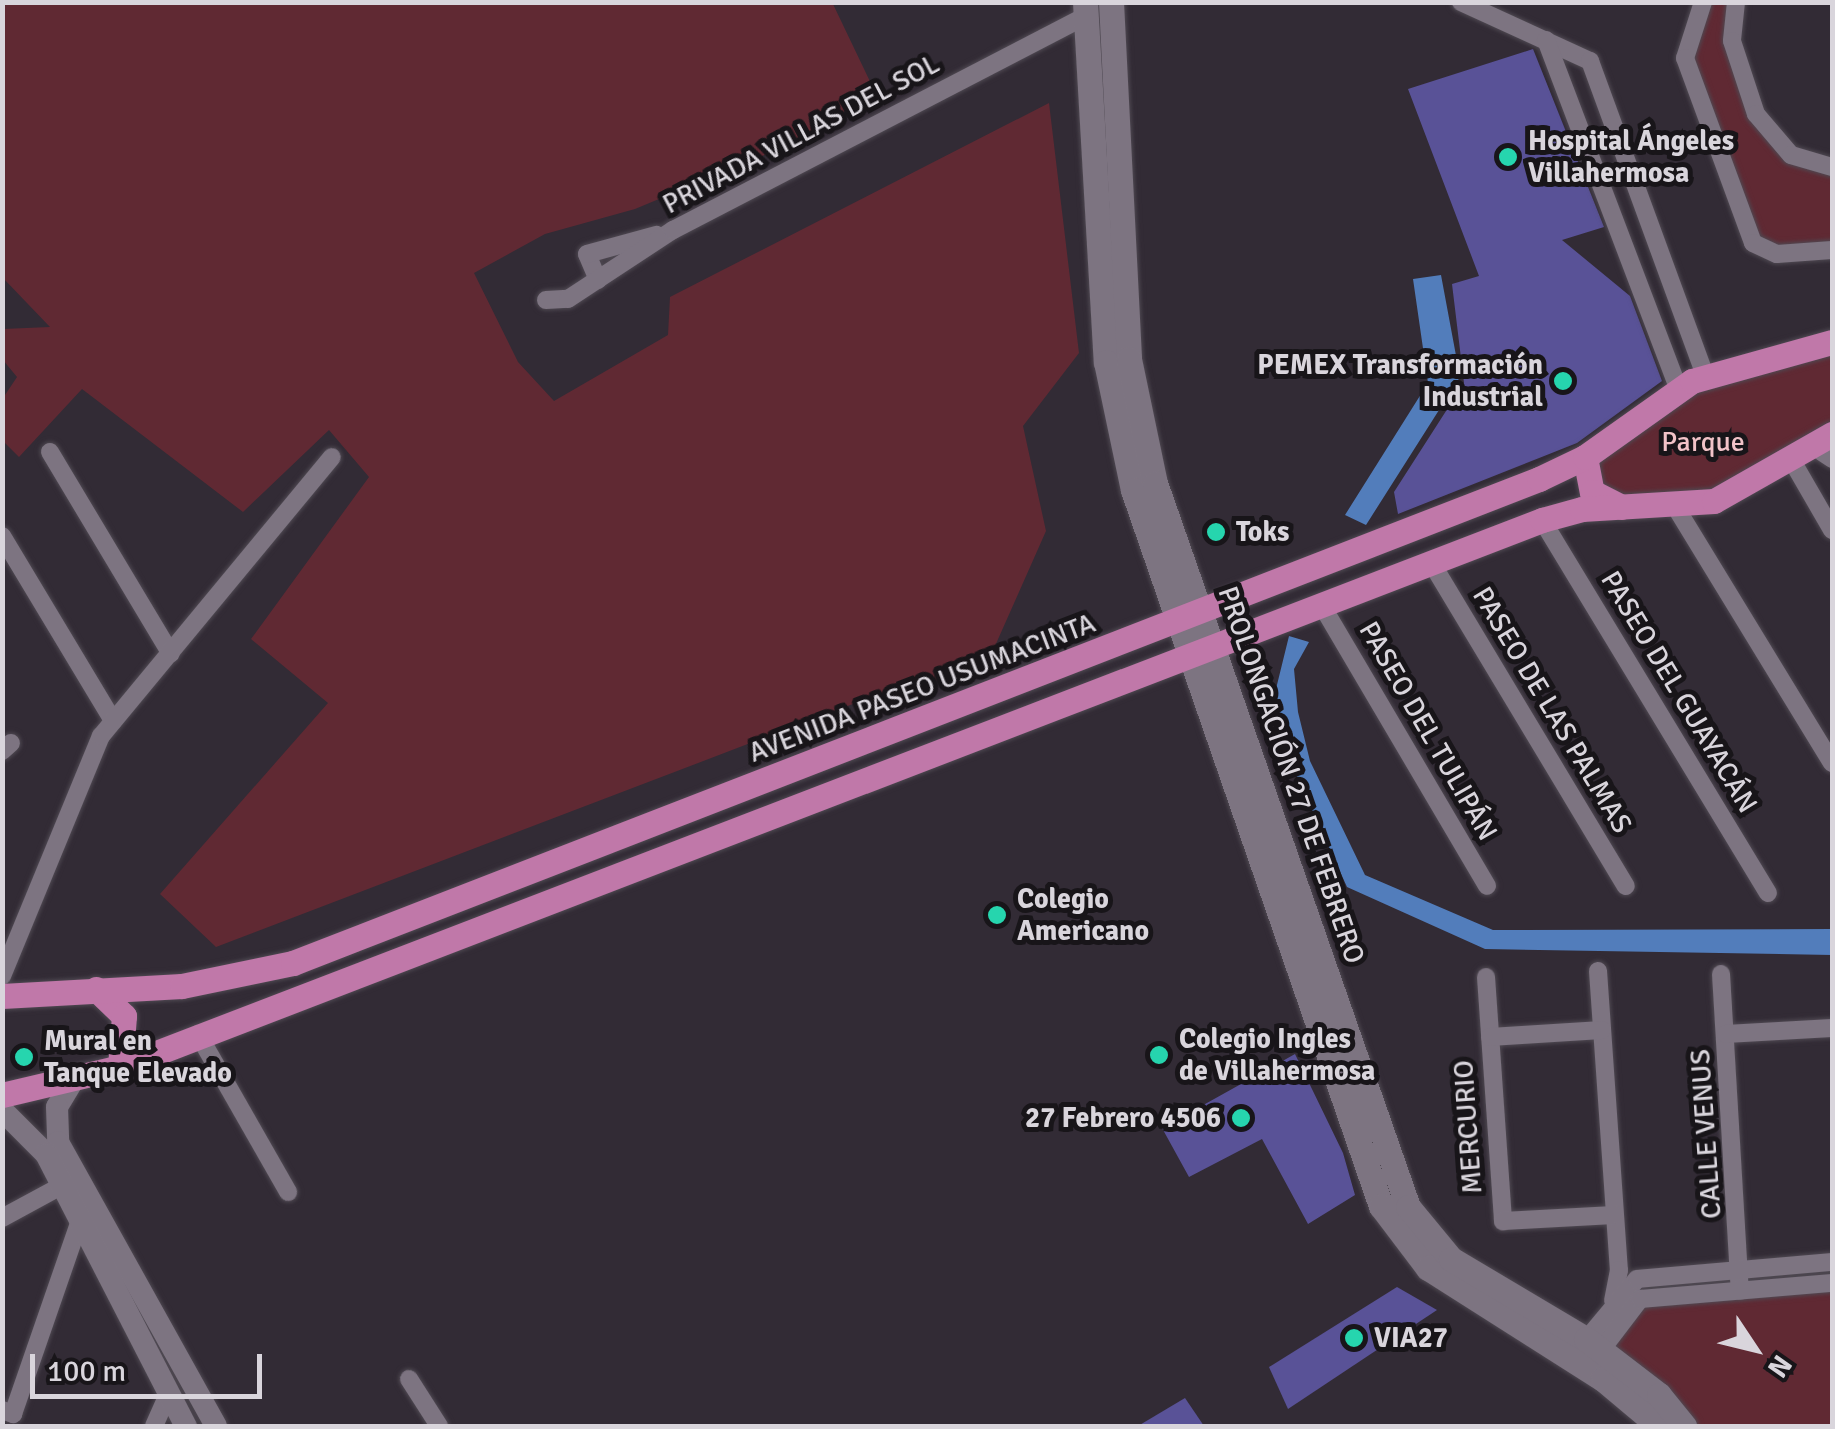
<!DOCTYPE html>
<meta charset="utf-8">
<style>
body{margin:0}
#map{position:relative;width:1835px;height:1429px;overflow:hidden;background:#322b35;font-family:Signika,sans-serif}
div>[style]{position:absolute}
.green>*{inset:0;background:#602933}
.water>*{inset:0;background:#527dbb}
.building>*{inset:0;background:#595297}
.roads{filter:drop-shadow(0 0 2px #4f4952) drop-shadow(0 0 2px #4f4952)}
.minor>*{height:18px;margin:-9px;padding:0 9px;transform-origin:9px;border-radius:9px;background:#7d7481}
.tertiary>*{height:22px;margin:-11px;padding:0 11px;transform-origin:11px;border-radius:11px;background:#7d7481}
.secondary>*{height:25px;margin:-12.5px;padding:0 12.5px;transform-origin:12.5px;border-radius:12.5px;background:#7d7481}
.primary>*{height:25px;margin:-12.5px;padding:0 12.5px;transform-origin:12.5px;border-radius:12.5px;background:#c078a9}
.dots>*{width:28px;height:28px;translate:-50% -50%;box-sizing:border-box;border:5px solid #181519;border-radius:50%}
span{translate:-50% -50%;white-space:nowrap;text-align:center;line-height:1.15;-webkit-text-stroke:10px #181519;paint-order:stroke}
.street-label{font-size:28px;color:#d9d5dc}
.poi-label{font-size:28px;color:#d9d5dc;font-weight:700}
.left{translate:0 -50%;text-align:left}
.right{translate:-100% -50%;text-align:right}
.park-label{font-size:28px;color:#f2c3c8}
.frame{position:absolute;inset:0;border:5px solid #d9d5dc;pointer-events:none}
.north{position:absolute;left:1705px;top:1299px;width:100px;height:100px;-webkit-text-stroke:8px #181519;paint-order:stroke;rotate:125deg;font-size:28px;font-weight:700;line-height:40px;text-align:center;color:#d9d5dc}
.north::after{content:'';display:block;margin:auto;width:35px;height:45px;background:#d9d5dc;clip-path:polygon(50% 0,100% 100%,50% 72%,0 100%)}
.scale{position:absolute;left:30px;top:1354px;width:232px;height:45px;box-sizing:border-box;border:5px solid #d9d5dc;border-top:0;padding-left:12px;font-size:30px;line-height:35px;white-space:nowrap;color:#d9d5dc;-webkit-text-stroke:8px #181519;paint-order:stroke}
</style>
<div id="map">
<div class="green">
<i style="clip-path:polygon(832px 2px,876px 94px,779px 149px,635px 209px,545px 234px,474px 273px,518px 362px,554px 401px,668px 335px,670px 297px,1049px 103px,1079px 353px,1023px 426px,1046px 531px,995px 646px,919px 691px,858px 702px,216px 947px,160px 894px,328px 703px,251px 639px,369px 477px,329px 430px,243px 512px,82px 389px,19px 457px,3px 441px,3px 398px,17px 377px,3px 360px,3px 329px,50px 327px,3px 278px,3px 3px)"></i>
<i style="clip-path:polygon(1703px 3px,1736px 3px,1732px 41px,1775px 143px,1832px 167px,1832px 250px,1762px 251px,1685px 58px)"></i>
<i style="clip-path:polygon(1832px 342px,1832px 434px,1726px 495px,1612px 504px,1585px 457px,1678px 388px)"></i>
<i style="clip-path:polygon(1832px 1283px,1832px 1426px,1684px 1426px,1601px 1350px,1636px 1302px)"></i>
</div>
<div class="water">
<i style="clip-path:polygon(1441px 275px,1460px 377px,1366px 525px,1345px 515px,1428px 383px,1413px 279px)"></i>
<i style="clip-path:polygon(1289px 636px,1309px 642px,1294px 669px,1298px 712px,1310px 761px,1365px 875px,1493px 930px,1832px 929px,1832px 955px,1485px 949px,1347px 887px,1293px 768px,1274px 697px)"></i>
</div>
<div class="building">
<i style="clip-path:polygon(1533px 49px,1604px 227px,1562px 240px,1630px 296px,1662px 381px,1577px 443px,1398px 514px,1394px 492px,1464px 383px,1452px 284px,1479px 276px,1408px 89px)"></i>
<i style="clip-path:polygon(1295px 1054px,1343px 1153px,1355px 1195px,1308px 1224px,1262px 1139px,1189px 1177px,1162px 1128px)"></i>
<i style="clip-path:polygon(1397px 1287px,1437px 1310px,1288px 1409px,1269px 1367px)"></i>
<i style="clip-path:polygon(1185px 1398px,1204px 1426px,1138px 1426px)"></i>
</div>
<div class="roads">
<div class="minor">
<i style="left:1461px;top:2px;width:142px;rotate:24.6deg"></i>
<i style="left:1590px;top:61px;width:338px;rotate:69.9deg"></i>
<i style="left:1703px;top:2px;width:59px;rotate:107.8deg"></i>
<i style="left:1685px;top:58px;width:197px;rotate:69.8deg"></i>
<i style="left:1753px;top:243px;width:26px;rotate:25deg"></i>
<i style="left:1777px;top:254px;width:55px;rotate:-4.2deg"></i>
<i style="left:1736px;top:2px;width:39px;rotate:96deg"></i>
<i style="left:1732px;top:41px;width:77px;rotate:71.8deg"></i>
<i style="left:1756px;top:114px;width:54px;rotate:49.5deg"></i>
<i style="left:1791px;top:155px;width:43px;rotate:16.3deg"></i>
<i style="left:1546px;top:40px;width:372px;rotate:69.2deg"></i>
<i style="left:598px;top:280px;width:28px;rotate:-113deg"></i>
<i style="left:587px;top:254px;width:72px;rotate:-15.4deg"></i>
<i style="left:546px;top:300px;width:22px;rotate:-3deg"></i>
<i style="left:568px;top:299px;width:126px;rotate:-33.3deg"></i>
<i style="left:673px;top:230px;width:464px;rotate:-27.4deg"></i>
<i style="left:1813px;top:446px;width:23px;rotate:34deg"></i>
<i style="left:50px;top:452px;width:235px;rotate:59.1deg"></i>
<i style="left:1791px;top:459px;width:82px;rotate:60deg"></i>
<i style="left:1675px;top:506px;width:301px;rotate:58.6deg"></i>
<i style="left:1542px;top:520px;width:436px;rotate:58.8deg"></i>
<i style="left:2px;top:536px;width:216px;rotate:59deg"></i>
<i style="left:1431px;top:562px;width:378px;rotate:59deg"></i>
<i style="left:1321px;top:604px;width:327px;rotate:59.5deg"></i>
<i style="left:2px;top:751px;width:12px;rotate:-42deg"></i>
<i style="left:1598px;top:971px;width:300px;rotate:86deg"></i>
<i style="left:1619px;top:1270px;width:31px;rotate:101deg"></i>
<i style="left:1721px;top:974px;width:317px;rotate:86.6deg"></i>
<i style="left:2px;top:976px;width:260px;rotate:-67.6deg"></i>
<i style="left:101px;top:736px;width:362px;rotate:-50.4deg"></i>
<i style="left:1486px;top:977px;width:245px;rotate:86deg"></i>
<i style="left:1503px;top:1221px;width:111px;rotate:-3.1deg"></i>
<i style="left:198px;top:1034px;width:182px;rotate:60.3deg"></i>
<i style="left:1726px;top:1034px;width:106px;rotate:-3.2deg"></i>
<i style="left:1490px;top:1037px;width:112px;rotate:-3.6deg"></i>
<i style="left:2px;top:1218px;width:69px;rotate:-28.4deg"></i>
<i style="left:1581px;top:1346px;width:87px;rotate:-50.1deg"></i>
<i style="left:1637px;top:1279px;width:196px;rotate:-5deg"></i>
<i style="left:1596px;top:1357px;width:73px;rotate:-52.8deg"></i>
<i style="left:1640px;top:1299px;width:193px;rotate:-4.8deg"></i>
<i style="left:409px;top:1379px;width:56px;rotate:57.4deg"></i>
<i style="left:2px;top:1410px;width:12px;rotate:20deg"></i>
<i style="left:13px;top:1414px;width:205px;rotate:-70.9deg"></i>
<i style="left:154px;top:1426px;width:35px;rotate:-66deg"></i>
</div>
<div class="tertiary">
<i style="left:72px;top:1082px;width:29px;rotate:121deg"></i>
<i style="left:57px;top:1107px;width:35px;rotate:88deg"></i>
<i style="left:58px;top:1142px;width:325px;rotate:60.9deg"></i>
<i style="left:2px;top:1110px;width:62px;rotate:45deg"></i>
<i style="left:46px;top:1154px;width:306px;rotate:62.8deg"></i>
</div>
<div class="secondary">
<i style="left:1085px;top:2px;width:361px;rotate:86.7deg"></i>
<i style="left:1106px;top:362px;width:131px;rotate:78.1deg"></i>
<i style="left:1133px;top:490px;width:758px;rotate:70.9deg"></i>
<i style="left:1381px;top:1206px;width:78px;rotate:52.8deg"></i>
<i style="left:1428px;top:1268px;width:207px;rotate:32.4deg"></i>
<i style="left:1603px;top:1379px;width:73px;rotate:40deg"></i>
<i style="left:1111px;top:2px;width:357px;rotate:87.1deg"></i>
<i style="left:1129px;top:359px;width:127px;rotate:78.2deg"></i>
<i style="left:1155px;top:483px;width:767px;rotate:70.74deg"></i>
<i style="left:1408px;top:1207px;width:67px;rotate:50.4deg"></i>
<i style="left:1451px;top:1259px;width:157px;rotate:30.7deg"></i>
<i style="left:1586px;top:1339px;width:92px;rotate:37.5deg"></i>
<i style="left:1659px;top:1395px;width:40px;rotate:51deg"></i>
</div>
<div class="primary">
<i style="left:1585px;top:457px;width:36px;rotate:79deg"></i>
<i style="left:1592px;top:492px;width:33px;rotate:27deg"></i>
<i style="left:96px;top:989px;width:39px;rotate:44deg"></i>
<i style="left:124px;top:1016px;width:51px;rotate:94.5deg"></i>
<i style="left:2px;top:996px;width:180px;rotate:-3.2deg"></i>
<i style="left:182px;top:986px;width:113px;rotate:-11.7deg"></i>
<i style="left:293px;top:963px;width:1337px;rotate:-21.23deg"></i>
<i style="left:1539px;top:479px;width:51px;rotate:-25.6deg"></i>
<i style="left:1585px;top:457px;width:131px;rotate:-35.4deg"></i>
<i style="left:1692px;top:381px;width:145px;rotate:-15.6deg"></i>
<i style="left:2px;top:1095px;width:121px;rotate:-13.3deg"></i>
<i style="left:120px;top:1067px;width:1524px;rotate:-21.04deg"></i>
<i style="left:1542px;top:520px;width:41px;rotate:-15.4deg"></i>
<i style="left:1582px;top:509px;width:132px;rotate:-3.5deg"></i>
<i style="left:1714px;top:501px;width:136px;rotate:-29.6deg"></i>
</div>
</div>
<div class="dots">
<i style="left:1508px;top:157px;background:#26d5ae"></i>
<i style="left:1563px;top:381px;background:#26d5ae"></i>
<i style="left:1216px;top:532px;background:#26d5ae"></i>
<i style="left:997px;top:915px;background:#26d5ae"></i>
<i style="left:1159px;top:1055px;background:#26d5ae"></i>
<i style="left:24px;top:1057px;background:#26d5ae"></i>
<i style="left:1241px;top:1118px;background:#26d5ae"></i>
<i style="left:1354px;top:1338px;background:#26d5ae"></i>
</div>
<div class="street-label">
<span style="left:801px;top:134px;rotate:-28deg">PRIVADA VILLAS DEL SOL</span>
<span style="left:922px;top:688px;rotate:-21deg">AVENIDA PASEO USUMACINTA</span>
<span style="left:1679px;top:692px;rotate:59deg">PASEO DEL GUAYACÁN</span>
<span style="left:1552px;top:710px;rotate:59deg">PASEO DE LAS PALMAS</span>
<span style="left:1428px;top:731px;rotate:60deg">PASEO DEL TULIPÁN</span>
<span style="left:1291px;top:775px;rotate:71deg">PROLONGACIÓN 27 DE FEBRERO</span>
<span style="left:1468px;top:1127px;rotate:-94deg">MERCURIO</span>
<span style="left:1706px;top:1134px;rotate:-94deg">CALLE VENUS</span>
</div>
<div class="poi-label">
<span class="left" style="left:1528px;top:157px">Hospital Ángeles<br>Villahermosa</span>
<span class="right" style="left:1543px;top:381px">PEMEX Transformación<br>Industrial</span>
<span class="left" style="left:1236px;top:532px">Toks</span>
<span class="left" style="left:1017px;top:915px">Colegio<br>Americano</span>
<span class="left" style="left:1179px;top:1055px">Colegio Ingles<br>de Villahermosa</span>
<span class="left" style="left:44px;top:1057px">Mural en<br>Tanque Elevado</span>
<span class="right" style="left:1221px;top:1118px">27 Febrero 4506</span>
<span class="left" style="left:1374px;top:1338px">VIA27</span>
</div>
<div class="park-label">
<span style="left:1703px;top:442px">Parque</span>
</div>
<div class="frame"></div>
<div class="north">N</div>
<div class="scale">100 m</div>
</div>
